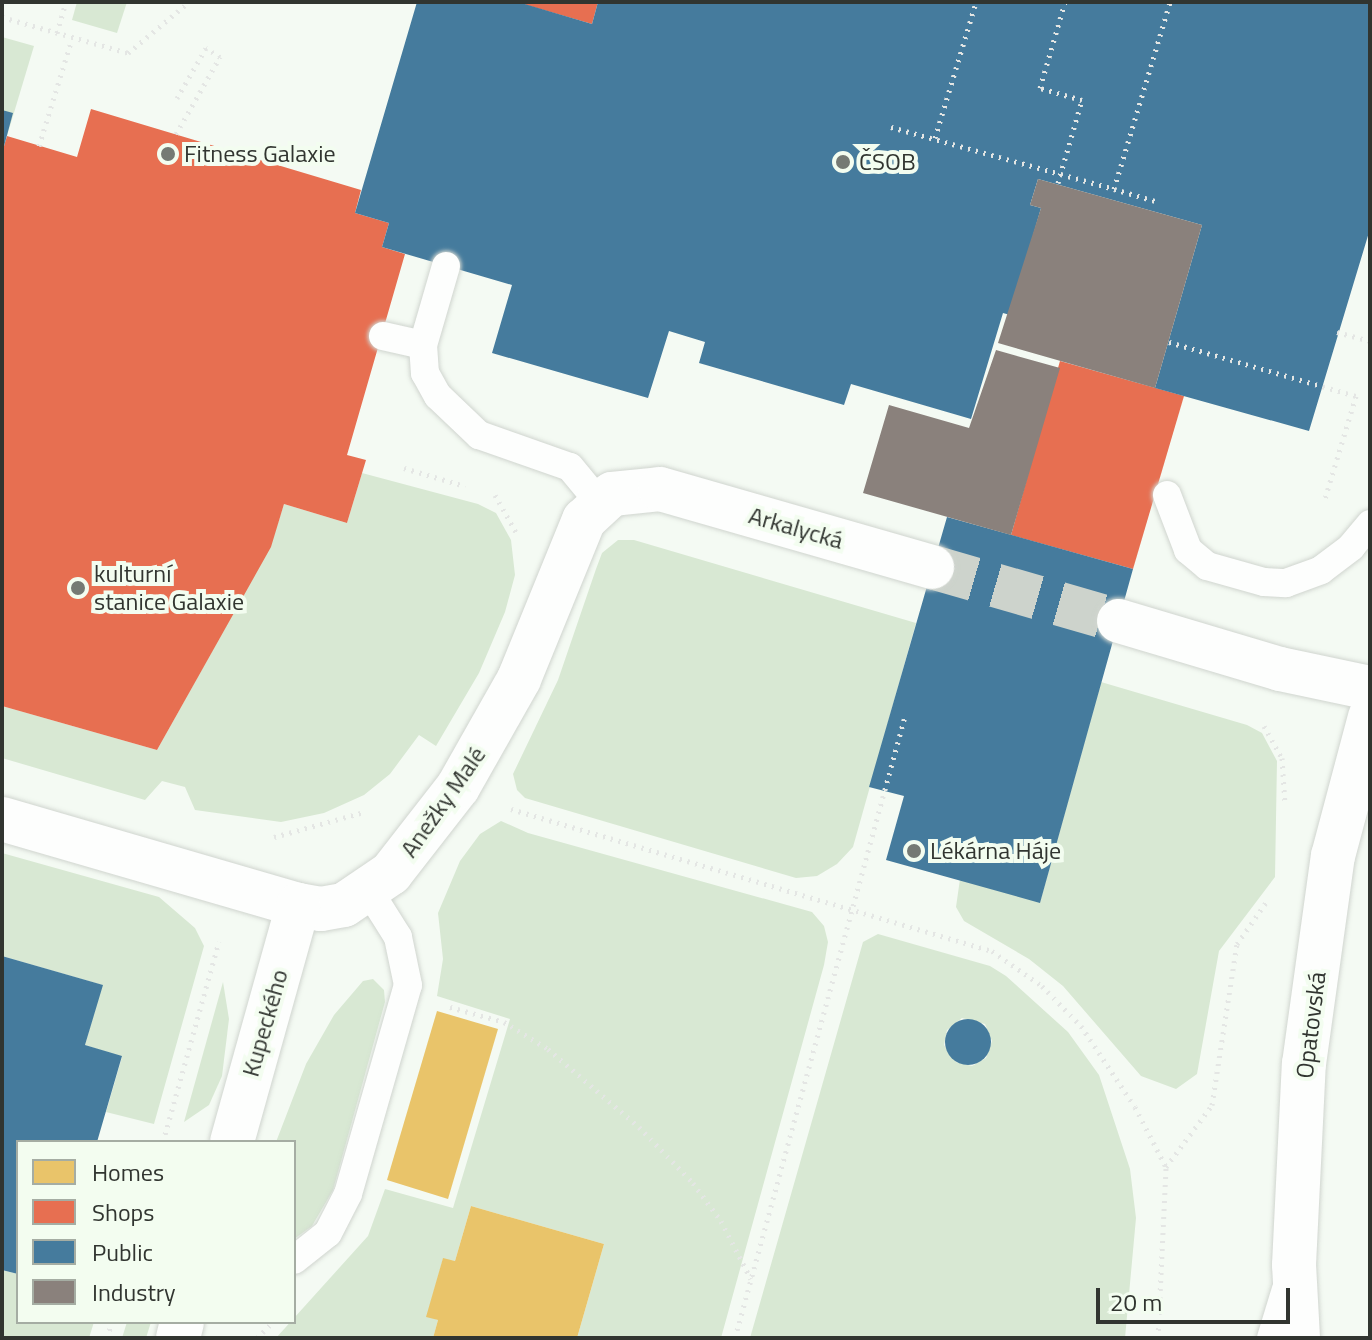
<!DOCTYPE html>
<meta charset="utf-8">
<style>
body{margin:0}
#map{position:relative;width:1372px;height:1340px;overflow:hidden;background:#f4faf3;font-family:"Titillium Web",sans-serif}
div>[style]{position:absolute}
.green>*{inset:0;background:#d8e8d3}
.homes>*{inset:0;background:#e9c46a}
.shops>*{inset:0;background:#e76f51}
.public>*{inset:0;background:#457b9d}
.round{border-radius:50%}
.industry>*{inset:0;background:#8a817c}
.street-tunnel>*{height:44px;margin-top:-22px;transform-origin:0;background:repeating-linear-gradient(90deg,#cdd3cc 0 44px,transparent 0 66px)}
.path>*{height:5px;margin-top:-2.5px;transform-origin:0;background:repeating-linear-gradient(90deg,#e4e6e4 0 2px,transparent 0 8px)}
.roads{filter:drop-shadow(0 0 2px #d0d5cf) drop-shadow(0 0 2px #d0d5cf)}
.lane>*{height:28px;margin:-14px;padding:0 14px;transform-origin:14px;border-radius:14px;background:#fdfefd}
.street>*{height:44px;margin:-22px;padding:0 22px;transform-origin:22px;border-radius:22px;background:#fdfefd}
.secondary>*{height:44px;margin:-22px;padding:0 22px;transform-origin:22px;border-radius:22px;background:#fdfefd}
.dots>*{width:22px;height:22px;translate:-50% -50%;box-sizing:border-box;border:4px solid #f3fdf0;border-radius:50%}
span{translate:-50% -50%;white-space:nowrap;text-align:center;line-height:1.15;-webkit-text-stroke:8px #f3fdf0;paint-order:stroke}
.poi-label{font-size:24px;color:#313530}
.left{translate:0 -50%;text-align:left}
.street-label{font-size:24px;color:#313530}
.frame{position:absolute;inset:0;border:4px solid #313530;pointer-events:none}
.legend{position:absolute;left:16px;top:1140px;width:280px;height:184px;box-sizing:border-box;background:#f3fdf0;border:2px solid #a5ada3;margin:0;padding:10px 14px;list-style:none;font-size:24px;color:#313530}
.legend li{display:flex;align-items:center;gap:16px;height:40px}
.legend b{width:40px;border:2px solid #a5ada3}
.scale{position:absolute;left:1096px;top:1288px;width:194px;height:36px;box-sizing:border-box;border:4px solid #313530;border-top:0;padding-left:10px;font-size:24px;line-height:28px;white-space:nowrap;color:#313530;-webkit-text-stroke:6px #f3fdf0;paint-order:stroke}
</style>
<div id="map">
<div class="green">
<i style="clip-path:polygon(77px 2px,127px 2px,117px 33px,72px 20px)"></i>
<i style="clip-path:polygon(2px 37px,34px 46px,7px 136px,2px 135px)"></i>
<i style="clip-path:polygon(362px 473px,478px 504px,496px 513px,511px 540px,515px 575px,505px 612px,479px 673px,436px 746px,419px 735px,390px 774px,364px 795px,324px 813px,281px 822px,195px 810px,185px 787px,162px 781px,145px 800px,2px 758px,2px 706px,157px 750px,270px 547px,284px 504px,347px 523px)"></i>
<i style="clip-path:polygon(618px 540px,634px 540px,916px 623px,853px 847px,837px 864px,817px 876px,796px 878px,525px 798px,517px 790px,513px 774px,558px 680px,596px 569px,602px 553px)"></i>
<i style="clip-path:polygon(1101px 682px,1247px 725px,1262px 733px,1277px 761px,1275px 877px,1219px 951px,1197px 1074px,1176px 1089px,1141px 1076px,1063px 986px,1029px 959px,964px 921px,956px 907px,960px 879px,1040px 902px)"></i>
<i style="clip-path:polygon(501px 821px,528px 833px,812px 912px,824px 926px,828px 942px,824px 965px,721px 1338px,577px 1338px,604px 1244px,471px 1206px,455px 1261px,443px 1259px,427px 1316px,438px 1320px,433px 1338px,276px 1338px,368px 1236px,385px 1189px,453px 1208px,510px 1019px,437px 996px,443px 959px,438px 913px,460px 861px,480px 834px)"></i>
<i style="clip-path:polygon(2px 853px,159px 897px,195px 928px,204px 946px,154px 1124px,106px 1112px,122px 1057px,85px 1045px,102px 985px,2px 956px)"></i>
<i style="clip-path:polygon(evenodd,878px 934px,990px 966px,1006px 976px,1068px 1032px,1099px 1075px,1130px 1169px,1136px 1218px,1125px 1338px,750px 1338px,863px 942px,878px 934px,962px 1018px,985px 1024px,992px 1041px,986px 1058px,972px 1066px,956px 1062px,944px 1045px,947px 1030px,962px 1018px)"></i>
<i style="clip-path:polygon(373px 979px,384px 990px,385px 1002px,333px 1190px,312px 1226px,294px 1239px,294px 1142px,276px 1142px,306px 1064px,334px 1015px,363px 981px)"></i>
<i style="clip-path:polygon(223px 982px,229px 1019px,222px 1076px,209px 1105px,184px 1122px)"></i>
<i style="clip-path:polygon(2px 1270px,18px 1274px,18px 1322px,94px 1322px,89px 1338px,2px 1338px)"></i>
<i style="clip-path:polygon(127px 1322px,151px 1322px,146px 1338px,122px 1338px)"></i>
</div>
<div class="homes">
<i style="clip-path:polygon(437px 1011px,498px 1029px,448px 1199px,387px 1180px)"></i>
<i style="clip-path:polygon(471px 1206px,604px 1244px,577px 1338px,433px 1338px,438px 1320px,426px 1317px,443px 1258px,455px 1261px)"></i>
</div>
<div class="shops">
<i style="clip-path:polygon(516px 2px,598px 2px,592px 24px)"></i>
<i style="clip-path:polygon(91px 109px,361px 190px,355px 213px,389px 223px,382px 247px,405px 254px,347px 455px,366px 460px,347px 523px,284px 504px,271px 547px,157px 750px,2px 706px,2px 153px,7px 136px,77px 157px)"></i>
<i style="clip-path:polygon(1060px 361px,1184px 396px,1133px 569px,1011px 535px)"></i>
</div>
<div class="public">
<i style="clip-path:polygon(417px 2px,518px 2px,592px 24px,598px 2px,1370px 2px,1370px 229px,1309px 431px,1155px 388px,1202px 225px,1038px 179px,1030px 205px,1041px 208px,1010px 315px,1003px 313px,971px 419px,851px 384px,844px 405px,699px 363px,705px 342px,669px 331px,648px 398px,492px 353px,512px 285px,382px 247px,389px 223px,355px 213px)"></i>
<i style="clip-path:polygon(2px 110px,13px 113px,3px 150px,2px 150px)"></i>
<i style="clip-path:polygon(947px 517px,1133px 569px,1040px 903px,886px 860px,904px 796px,869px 787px)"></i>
<i style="clip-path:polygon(2px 956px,103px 985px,85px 1045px,122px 1056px,97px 1142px,18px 1142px,18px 1274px,2px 1270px)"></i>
<i class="round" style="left:945px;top:1019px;width:46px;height:46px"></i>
</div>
<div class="industry">
<i style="clip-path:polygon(1038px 179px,1202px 225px,1155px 388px,998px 343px,1041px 208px,1030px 205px)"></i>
<i style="clip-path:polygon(996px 350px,1060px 368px,1011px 535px,863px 493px,889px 405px,969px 428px)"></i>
</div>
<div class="street-tunnel">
<i style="left:932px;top:567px;width:195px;rotate:16.1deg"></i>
</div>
<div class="path">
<i style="left:2px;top:17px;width:131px;rotate:15.9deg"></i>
<i style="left:128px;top:53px;width:80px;rotate:-39.9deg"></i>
<i style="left:57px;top:33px;width:32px;rotate:-74deg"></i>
<i style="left:891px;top:127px;width:231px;rotate:15.5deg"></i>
<i style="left:1114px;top:189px;width:195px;rotate:-73.3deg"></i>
<i style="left:176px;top:134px;width:89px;rotate:-60.3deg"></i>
<i style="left:220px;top:57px;width:17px;rotate:-147deg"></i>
<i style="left:206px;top:48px;width:58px;rotate:120.1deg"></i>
<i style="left:935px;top:138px;width:142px;rotate:-73.2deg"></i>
<i style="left:39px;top:146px;width:112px;rotate:-72.9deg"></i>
<i style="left:1058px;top:183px;width:86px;rotate:-73.9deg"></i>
<i style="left:1082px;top:100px;width:44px;rotate:-164.1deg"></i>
<i style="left:1040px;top:88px;width:90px;rotate:-73.8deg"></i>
<i style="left:1114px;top:189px;width:47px;rotate:16.1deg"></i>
<i style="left:1337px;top:332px;width:34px;rotate:15deg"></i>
<i style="left:1169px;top:342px;width:195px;rotate:16.1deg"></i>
<i style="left:1356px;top:396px;width:108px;rotate:106.8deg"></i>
<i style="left:404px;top:468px;width:64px;rotate:16.4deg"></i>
<i style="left:495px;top:495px;width:45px;rotate:60.6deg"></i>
<i style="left:1264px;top:726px;width:37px;rotate:61deg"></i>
<i style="left:1282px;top:758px;width:46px;rotate:86.3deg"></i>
<i style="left:511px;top:809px;width:502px;rotate:16.45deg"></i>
<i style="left:992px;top:951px;width:61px;rotate:35deg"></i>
<i style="left:1042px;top:986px;width:56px;rotate:45.7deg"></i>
<i style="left:1081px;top:1026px;width:97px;rotate:56.3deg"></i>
<i style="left:1135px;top:1107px;width:68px;rotate:62.7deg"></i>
<i style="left:274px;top:837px;width:93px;rotate:-15.5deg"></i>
<i style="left:450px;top:1007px;width:56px;rotate:15.5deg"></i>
<i style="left:504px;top:1022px;width:52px;rotate:31.5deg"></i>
<i style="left:548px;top:1049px;width:120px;rotate:40.6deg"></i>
<i style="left:639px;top:1127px;width:78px;rotate:46deg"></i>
<i style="left:693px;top:1183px;width:47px;rotate:53.6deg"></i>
<i style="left:721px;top:1221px;width:65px;rotate:62.7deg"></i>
<i style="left:163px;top:1142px;width:208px;rotate:-74.4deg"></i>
<i style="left:107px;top:1338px;width:17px;rotate:-73deg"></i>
<i style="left:257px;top:1338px;width:23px;rotate:-45deg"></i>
<i style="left:735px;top:1338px;width:645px;rotate:-74.71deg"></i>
<i style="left:1158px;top:1338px;width:171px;rotate:-87.3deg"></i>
<i style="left:1166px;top:1167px;width:77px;rotate:-53.4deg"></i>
<i style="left:1212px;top:1105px;width:163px;rotate:-81.2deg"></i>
<i style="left:1237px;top:944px;width:52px;rotate:-55.1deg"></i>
</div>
<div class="roads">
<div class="lane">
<i style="left:446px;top:266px;width:82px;rotate:106.2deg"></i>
<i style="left:423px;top:345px;width:28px;rotate:86deg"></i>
<i style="left:425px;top:373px;width:26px;rotate:61deg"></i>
<i style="left:438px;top:396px;width:57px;rotate:43.6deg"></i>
<i style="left:479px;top:435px;width:96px;rotate:19.4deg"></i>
<i style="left:570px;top:467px;width:45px;rotate:50.4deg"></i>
<i style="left:383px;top:336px;width:41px;rotate:12.7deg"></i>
<i style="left:1167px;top:495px;width:59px;rotate:69.1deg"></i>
<i style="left:1188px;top:550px;width:25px;rotate:40deg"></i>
<i style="left:1207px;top:566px;width:59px;rotate:15.7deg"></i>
<i style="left:1264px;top:582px;width:22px;rotate:3deg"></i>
<i style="left:1286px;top:583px;width:37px;rotate:-20deg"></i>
<i style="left:1321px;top:570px;width:38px;rotate:-37deg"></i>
<i style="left:1351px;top:547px;width:30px;rotate:-50deg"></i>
<i style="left:294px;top:1260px;width:43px;rotate:-38.5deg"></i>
<i style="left:328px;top:1233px;width:44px;rotate:-62.9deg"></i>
<i style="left:348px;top:1194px;width:217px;rotate:-74deg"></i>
<i style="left:408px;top:985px;width:49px;rotate:-101.8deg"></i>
<i style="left:398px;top:937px;width:54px;rotate:-122.2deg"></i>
<i style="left:1271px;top:1338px;width:51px;rotate:-73deg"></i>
</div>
<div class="street">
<i style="left:1119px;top:621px;width:168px;rotate:16.6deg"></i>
<i style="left:1280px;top:669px;width:92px;rotate:11.9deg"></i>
<i style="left:2px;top:819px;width:308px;rotate:16.2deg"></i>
<i style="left:298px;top:905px;width:23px;rotate:10deg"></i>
<i style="left:321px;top:909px;width:23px;rotate:-10deg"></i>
<i style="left:344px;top:905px;width:57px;rotate:-34.2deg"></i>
<i style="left:391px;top:873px;width:109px;rotate:-52.1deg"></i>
<i style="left:458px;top:787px;width:124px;rotate:-60.5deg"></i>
<i style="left:519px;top:679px;width:172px;rotate:-67.8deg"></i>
<i style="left:584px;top:520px;width:38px;rotate:-43deg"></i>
<i style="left:612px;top:494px;width:48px;rotate:-5.9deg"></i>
<i style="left:660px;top:489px;width:283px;rotate:16deg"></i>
<i style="left:232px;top:1142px;width:246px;rotate:-74.4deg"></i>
<i style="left:178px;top:1338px;width:16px;rotate:-76deg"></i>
</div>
<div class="secondary">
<i style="left:1298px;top:1338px;width:73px;rotate:-93.1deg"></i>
<i style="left:1294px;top:1265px;width:201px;rotate:-87.2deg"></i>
<i style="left:1304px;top:1064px;width:210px;rotate:-82.1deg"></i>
<i style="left:1333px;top:856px;width:144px;rotate:-75.1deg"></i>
</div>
</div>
<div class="dots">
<i style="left:168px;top:154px;background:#757a74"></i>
<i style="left:843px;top:162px;background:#757a74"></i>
<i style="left:78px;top:588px;background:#757a74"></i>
<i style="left:914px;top:851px;background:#757a74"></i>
</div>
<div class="poi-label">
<span class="left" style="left:184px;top:154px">Fitness Galaxie</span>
<span class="left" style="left:859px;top:162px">ČSOB</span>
<span class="left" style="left:94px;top:588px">kulturní<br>stanice Galaxie</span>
<span class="left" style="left:930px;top:851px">Lékárna Háje</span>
</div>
<div class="street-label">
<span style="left:796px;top:528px;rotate:16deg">Arkalycká</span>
<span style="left:443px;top:802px;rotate:-55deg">Anežky Malé</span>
<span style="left:265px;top:1023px;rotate:-74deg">Kupeckého</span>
<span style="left:1311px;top:1025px;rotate:-83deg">Opatovská</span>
</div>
<div class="frame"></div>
<ul class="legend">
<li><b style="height:22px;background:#e9c46a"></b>Homes</li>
<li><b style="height:22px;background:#e76f51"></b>Shops</li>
<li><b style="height:22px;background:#457b9d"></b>Public</li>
<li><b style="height:22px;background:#8a817c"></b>Industry</li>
</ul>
<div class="scale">20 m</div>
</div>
